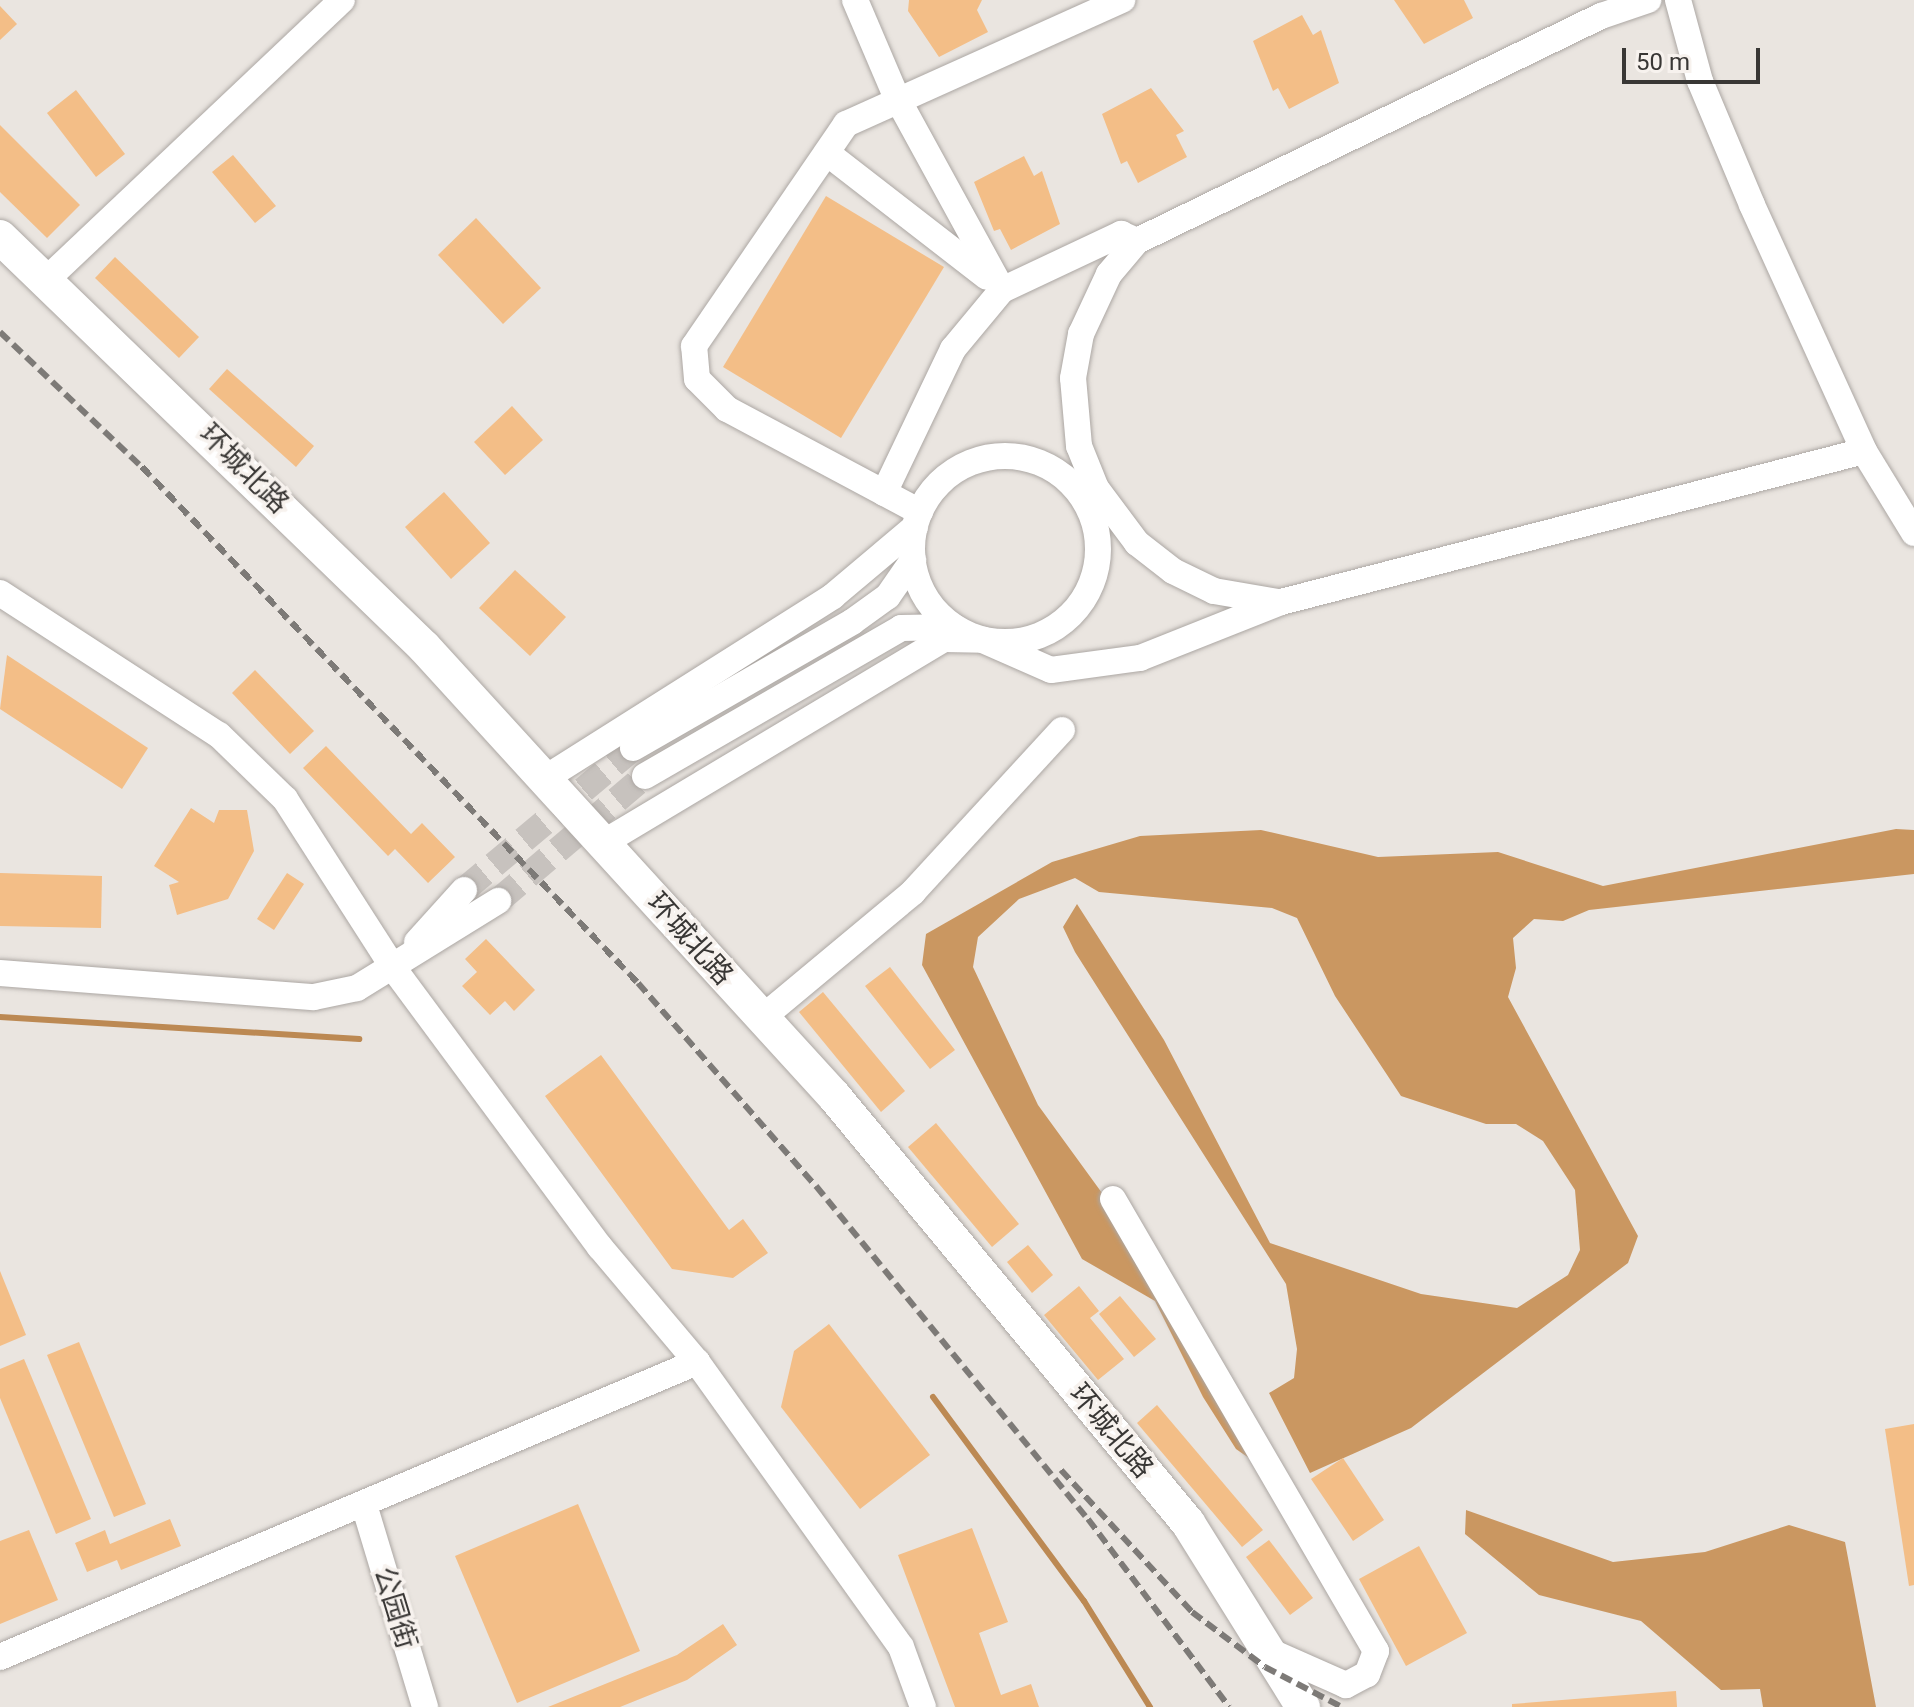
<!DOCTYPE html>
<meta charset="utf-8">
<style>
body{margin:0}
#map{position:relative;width:1914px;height:1707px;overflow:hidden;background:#eae5e0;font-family:Roboto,"Noto Sans SC",sans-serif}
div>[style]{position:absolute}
.forest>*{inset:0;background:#ca9761}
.stream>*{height:6px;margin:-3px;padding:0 3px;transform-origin:3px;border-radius:3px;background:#bc8953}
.building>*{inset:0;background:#f3be87}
.minor-tunnel>*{height:26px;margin-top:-13px;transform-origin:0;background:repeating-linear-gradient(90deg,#c7c2be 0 26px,transparent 0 39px)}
.roads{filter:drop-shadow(0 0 2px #aca7a3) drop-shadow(0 0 2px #aca7a3)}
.minor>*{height:26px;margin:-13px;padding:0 13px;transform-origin:13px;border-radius:13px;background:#fff}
.minor>.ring{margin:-13px;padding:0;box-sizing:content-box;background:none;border:26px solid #fff;border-radius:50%}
.major>*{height:34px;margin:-17px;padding:0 17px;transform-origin:17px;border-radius:17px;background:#fff}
.rail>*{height:6px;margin-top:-3px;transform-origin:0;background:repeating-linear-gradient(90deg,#7d7a77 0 12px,transparent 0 18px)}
span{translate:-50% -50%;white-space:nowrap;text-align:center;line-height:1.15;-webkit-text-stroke:7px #f7f2ee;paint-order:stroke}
.street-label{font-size:28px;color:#393735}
.scale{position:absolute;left:1622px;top:48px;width:138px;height:36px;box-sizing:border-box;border:4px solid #393735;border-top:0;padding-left:10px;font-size:24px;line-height:28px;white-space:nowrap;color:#393735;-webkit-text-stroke:6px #f7f2ee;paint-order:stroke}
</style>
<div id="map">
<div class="forest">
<i style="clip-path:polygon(1896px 829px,1914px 830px,1914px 874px,1589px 910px,1563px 921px,1534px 919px,1513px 938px,1516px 968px,1508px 997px,1638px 1236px,1628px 1263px,1411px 1428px,1310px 1473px,1269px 1393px,1294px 1378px,1297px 1349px,1286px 1284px,1075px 952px,1063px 927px,1077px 904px,1164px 1040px,1270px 1243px,1421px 1294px,1517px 1308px,1568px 1275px,1580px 1250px,1575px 1190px,1543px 1141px,1516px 1124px,1486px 1124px,1401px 1096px,1335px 996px,1297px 918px,1272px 908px,1099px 892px,1075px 878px,1019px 899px,978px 937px,973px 967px,1038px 1105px,1110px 1204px,1259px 1465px,1236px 1449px,1203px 1397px,1155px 1301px,1082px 1259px,922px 965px,926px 934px,1052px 862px,1140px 836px,1261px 830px,1378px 857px,1498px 852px,1603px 886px)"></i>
<i style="clip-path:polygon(1466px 1510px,1613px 1562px,1705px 1552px,1789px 1525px,1845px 1542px,1876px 1707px,1763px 1707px,1760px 1689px,1721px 1690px,1641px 1621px,1539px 1595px,1465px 1534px)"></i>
</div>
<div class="stream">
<i style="left:0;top:1017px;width:360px;rotate:3.5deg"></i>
<i style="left:933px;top:1397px;width:254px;rotate:53.5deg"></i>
<i style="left:1084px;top:1601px;width:125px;rotate:58.1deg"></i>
</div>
<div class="building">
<i style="clip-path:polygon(909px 0,982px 0,977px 10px,988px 32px,939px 57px,908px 11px)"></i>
<i style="clip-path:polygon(1394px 0,1464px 0,1473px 18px,1424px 44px)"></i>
<i style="clip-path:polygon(0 6px,17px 24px,0 40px)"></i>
<i style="clip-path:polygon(1302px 15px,1313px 35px,1321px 30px,1339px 83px,1289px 109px,1278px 88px,1273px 91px,1253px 41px)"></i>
<i style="clip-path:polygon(1151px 88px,1184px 131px,1176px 135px,1187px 157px,1138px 183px,1127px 161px,1121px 164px,1102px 114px)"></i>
<i style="clip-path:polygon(76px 90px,125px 154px,96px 177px,47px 113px)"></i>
<i style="clip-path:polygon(0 125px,80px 205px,47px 238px,0 192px)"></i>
<i style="clip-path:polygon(233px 155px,276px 206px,255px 223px,212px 172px)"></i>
<i style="clip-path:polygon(1024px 156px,1034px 176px,1042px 171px,1060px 224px,1011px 250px,1000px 229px,994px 231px,974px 182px)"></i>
<i style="clip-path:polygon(826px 196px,944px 267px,841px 438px,723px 367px)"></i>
<i style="clip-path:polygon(476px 218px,541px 288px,503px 324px,438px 255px)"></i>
<i style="clip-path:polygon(115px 257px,199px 337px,179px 358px,95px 278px)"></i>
<i style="clip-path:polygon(227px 369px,314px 446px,296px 467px,209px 389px)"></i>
<i style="clip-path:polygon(512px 406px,543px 440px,505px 475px,474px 442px)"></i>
<i style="clip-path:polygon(444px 492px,490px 543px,451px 579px,405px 527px)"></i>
<i style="clip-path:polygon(515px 570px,566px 617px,530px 656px,479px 608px)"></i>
<i style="clip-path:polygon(7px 655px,148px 748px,122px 789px,0 709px)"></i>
<i style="clip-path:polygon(255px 670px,314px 731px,290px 754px,232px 693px)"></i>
<i style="clip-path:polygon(326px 746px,411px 834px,422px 823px,455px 857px,428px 883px,395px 849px,388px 856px,303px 768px)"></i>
<i style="clip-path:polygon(191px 808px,214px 823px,219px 810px,247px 810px,254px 851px,228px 899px,177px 915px,169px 885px,179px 882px,154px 866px)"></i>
<i style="clip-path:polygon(0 873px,102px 876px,101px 928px,0 926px)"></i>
<i style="clip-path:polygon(287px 873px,304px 884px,274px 930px,257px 919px)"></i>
<i style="clip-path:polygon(486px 939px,535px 990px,514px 1011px,505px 1001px,490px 1015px,462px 986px,477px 972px,465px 959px)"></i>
<i style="clip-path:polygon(890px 967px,955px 1050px,930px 1069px,865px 986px)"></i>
<i style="clip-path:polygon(823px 992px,905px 1091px,881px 1112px,799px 1012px)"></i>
<i style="clip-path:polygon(601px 1055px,729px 1230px,743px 1219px,768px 1253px,733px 1278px,672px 1269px,545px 1096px)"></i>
<i style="clip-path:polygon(936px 1123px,1019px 1224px,992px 1247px,908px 1147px)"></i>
<i style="clip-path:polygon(1028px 1245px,1053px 1275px,1032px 1293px,1007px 1262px)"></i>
<i style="clip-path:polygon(0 1271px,26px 1335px,0 1346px)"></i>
<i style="clip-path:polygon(1079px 1286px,1099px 1311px,1090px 1318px,1124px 1359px,1098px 1380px,1044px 1315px)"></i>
<i style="clip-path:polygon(1120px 1296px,1156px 1339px,1134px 1357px,1099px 1314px)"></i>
<i style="clip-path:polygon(829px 1324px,930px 1455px,860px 1509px,781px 1407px,794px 1351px)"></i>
<i style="clip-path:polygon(79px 1342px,146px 1504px,114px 1517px,47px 1355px)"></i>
<i style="clip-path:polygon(24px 1359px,91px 1519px,56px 1534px,0 1398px,0 1369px)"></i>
<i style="clip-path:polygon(1157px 1405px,1263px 1530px,1242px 1547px,1137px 1423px)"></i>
<i style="clip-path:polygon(1914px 1424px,1914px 1585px,1909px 1586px,1885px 1429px)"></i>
<i style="clip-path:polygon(1343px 1458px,1384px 1520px,1353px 1541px,1311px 1479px)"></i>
<i style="clip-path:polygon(578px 1504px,640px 1651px,517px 1703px,455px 1556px)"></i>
<i style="clip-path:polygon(170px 1519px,181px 1546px,121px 1570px,117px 1560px,87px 1572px,75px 1543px,105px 1530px,110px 1544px)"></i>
<i style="clip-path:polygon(972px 1528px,1008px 1622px,979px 1633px,1001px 1695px,1031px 1684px,1039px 1707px,955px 1707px,898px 1555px)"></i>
<i style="clip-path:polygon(29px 1530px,58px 1600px,0 1624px,0 1541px)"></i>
<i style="clip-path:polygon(1269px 1540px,1313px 1598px,1290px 1615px,1246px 1557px)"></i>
<i style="clip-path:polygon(1419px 1546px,1467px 1633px,1406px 1666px,1359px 1579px)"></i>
<i style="clip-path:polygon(723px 1624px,737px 1645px,687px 1680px,620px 1707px,548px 1707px,677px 1655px)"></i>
<i style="clip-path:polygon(1676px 1691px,1677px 1707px,1512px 1707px,1512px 1704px)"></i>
</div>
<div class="minor-tunnel">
<i style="left:464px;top:890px;width:221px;rotate:-40deg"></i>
<i style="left:498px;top:901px;width:193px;rotate:-40.4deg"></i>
</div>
<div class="roads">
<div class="minor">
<i style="left:855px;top:0;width:104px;rotate:66.9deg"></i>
<i style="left:896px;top:96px;width:221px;rotate:61.3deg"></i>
<i style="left:1678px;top:0;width:84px;rotate:74.8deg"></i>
<i style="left:1700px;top:81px;width:134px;rotate:67.2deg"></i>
<i style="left:1752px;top:205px;width:270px;rotate:65.5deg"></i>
<i style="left:1864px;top:451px;width:96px;rotate:58.6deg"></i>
<i style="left:827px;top:153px;width:202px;rotate:37.8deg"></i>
<i style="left:46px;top:280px;width:407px;rotate:-43.4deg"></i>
<i class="ring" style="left:912px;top:456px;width:160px;height:160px"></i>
<i style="left:884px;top:493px;width:160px;rotate:-64.4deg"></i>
<i style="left:953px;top:349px;width:77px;rotate:-50.3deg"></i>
<i style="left:1002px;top:290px;width:132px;rotate:-25.2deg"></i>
<i style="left:1121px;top:234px;width:17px;rotate:24deg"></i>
<i style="left:920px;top:512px;width:219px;rotate:-151.9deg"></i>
<i style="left:727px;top:409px;width:42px;rotate:-135deg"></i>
<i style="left:697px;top:379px;width:33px;rotate:-95deg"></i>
<i style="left:694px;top:346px;width:269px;rotate:-55.6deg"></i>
<i style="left:846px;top:124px;width:303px;rotate:-24.2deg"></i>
<i style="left:0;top:593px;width:261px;rotate:33deg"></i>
<i style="left:219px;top:735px;width:92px;rotate:44.1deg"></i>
<i style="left:285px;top:799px;width:202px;rotate:57.3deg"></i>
<i style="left:394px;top:969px;width:346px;rotate:53.5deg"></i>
<i style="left:600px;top:1247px;width:150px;rotate:49.9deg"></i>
<i style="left:697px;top:1362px;width:350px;rotate:54.4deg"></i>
<i style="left:901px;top:1647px;width:64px;rotate:69.9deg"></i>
<i style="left:1278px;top:602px;width:65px;rotate:-170.2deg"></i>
<i style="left:1214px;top:591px;width:46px;rotate:-154deg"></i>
<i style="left:1173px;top:571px;width:46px;rotate:-142.1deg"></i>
<i style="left:1137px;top:543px;width:69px;rotate:-126.7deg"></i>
<i style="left:1096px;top:488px;width:45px;rotate:-112deg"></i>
<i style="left:1079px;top:446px;width:68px;rotate:-95deg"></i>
<i style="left:1073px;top:378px;width:45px;rotate:-79.7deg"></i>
<i style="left:1081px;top:334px;width:66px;rotate:-65deg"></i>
<i style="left:1109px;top:274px;width:43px;rotate:-49.7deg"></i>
<i style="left:1137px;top:241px;width:516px;rotate:-25.87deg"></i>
<i style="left:1601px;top:16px;width:50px;rotate:-18.8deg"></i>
<i style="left:633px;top:748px;width:253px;rotate:-29.9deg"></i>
<i style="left:852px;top:622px;width:44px;rotate:-35.8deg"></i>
<i style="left:888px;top:596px;width:44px;rotate:-55.2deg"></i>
<i style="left:645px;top:776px;width:296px;rotate:-30deg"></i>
<i style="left:901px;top:628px;width:53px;rotate:-1.1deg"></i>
<i style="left:544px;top:779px;width:342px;rotate:-32.3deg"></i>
<i style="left:833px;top:596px;width:107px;rotate:-40.1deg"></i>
<i style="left:603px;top:843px;width:397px;rotate:-30.9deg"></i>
<i style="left:944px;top:639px;width:39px;rotate:1deg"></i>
<i style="left:983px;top:640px;width:74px;rotate:23.8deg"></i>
<i style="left:1051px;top:670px;width:90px;rotate:-7.7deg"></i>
<i style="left:1140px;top:658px;width:152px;rotate:-21.7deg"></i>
<i style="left:1281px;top:602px;width:602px;rotate:-14.52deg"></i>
<i style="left:417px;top:942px;width:70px;rotate:-47.9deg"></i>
<i style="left:0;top:973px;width:315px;rotate:4.4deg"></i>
<i style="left:314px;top:997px;width:44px;rotate:-11.8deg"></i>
<i style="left:357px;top:988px;width:166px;rotate:-31.7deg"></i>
<i style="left:762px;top:1018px;width:197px;rotate:-39.8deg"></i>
<i style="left:913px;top:892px;width:220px;rotate:-47.4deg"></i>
<i style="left:1113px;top:1199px;width:523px;rotate:59.81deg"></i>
<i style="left:1376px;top:1651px;width:25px;rotate:111deg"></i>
<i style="left:1367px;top:1674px;width:24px;rotate:152deg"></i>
<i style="left:1346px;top:1685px;width:77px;rotate:-156.1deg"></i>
<i style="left:365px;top:1508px;width:208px;rotate:73.2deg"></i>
<i style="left:0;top:1657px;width:757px;rotate:-22.94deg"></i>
</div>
<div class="major">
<i style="left:0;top:237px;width:590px;rotate:44.04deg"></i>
<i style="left:424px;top:647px;width:608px;rotate:47.6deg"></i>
<i style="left:834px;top:1096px;width:555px;rotate:50.34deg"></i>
<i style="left:1188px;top:1523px;width:217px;rotate:58deg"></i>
</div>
</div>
<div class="rail">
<i style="left:0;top:332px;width:196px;rotate:43.6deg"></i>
<i style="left:142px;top:467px;width:716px;rotate:46.13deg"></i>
<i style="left:638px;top:983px;width:270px;rotate:48.8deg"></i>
<i style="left:816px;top:1186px;width:430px;rotate:50.8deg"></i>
<i style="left:1088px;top:1519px;width:235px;rotate:53.1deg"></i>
<i style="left:1061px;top:1470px;width:193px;rotate:47.3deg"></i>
<i style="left:1192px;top:1612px;width:91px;rotate:37deg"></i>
<i style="left:1265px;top:1667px;width:87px;rotate:27.5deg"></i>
</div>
<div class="street-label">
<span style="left:244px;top:469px;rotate:45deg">环城北路</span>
<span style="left:690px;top:939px;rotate:48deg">环城北路</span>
<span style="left:1111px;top:1431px;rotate:50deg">环城北路</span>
<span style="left:395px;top:1608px;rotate:73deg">公园街</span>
</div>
<div class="scale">50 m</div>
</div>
